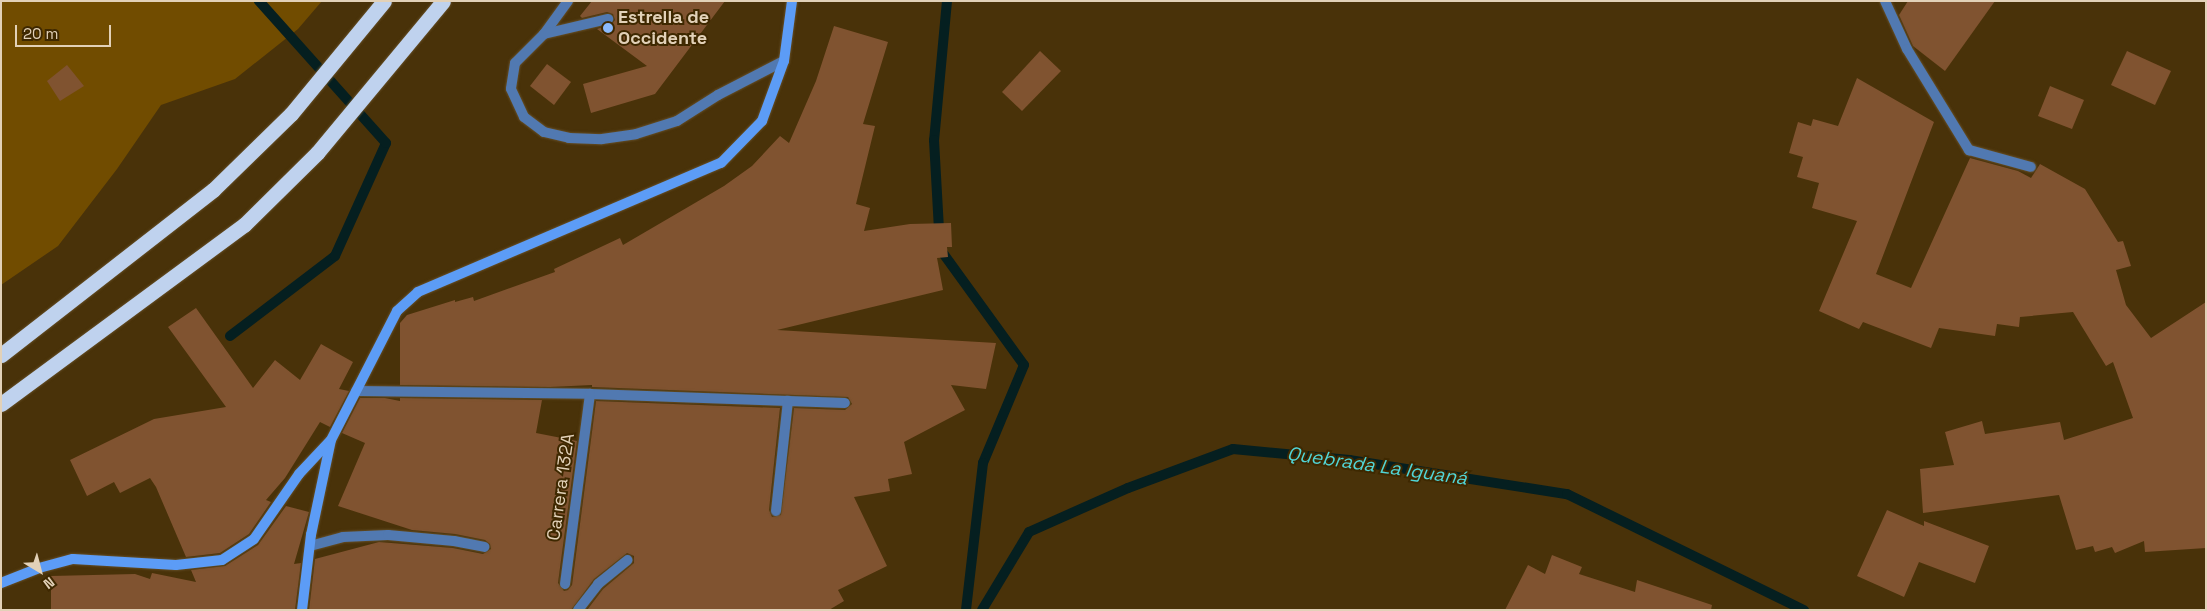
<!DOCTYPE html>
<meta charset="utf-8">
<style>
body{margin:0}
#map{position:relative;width:2207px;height:611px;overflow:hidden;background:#493209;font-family:"Space Grotesk",sans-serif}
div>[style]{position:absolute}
.green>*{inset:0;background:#714c00}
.stream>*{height:10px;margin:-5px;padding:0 5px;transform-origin:5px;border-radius:5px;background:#051f20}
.building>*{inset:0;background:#805330}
.roads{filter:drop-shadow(0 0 1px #654f28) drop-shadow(0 0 1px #654f28)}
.lane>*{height:10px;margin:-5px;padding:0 5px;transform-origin:5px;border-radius:5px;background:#5179b1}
.street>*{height:10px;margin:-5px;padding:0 5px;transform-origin:5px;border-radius:5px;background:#5179b1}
.secondary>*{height:10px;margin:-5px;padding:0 5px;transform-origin:5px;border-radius:5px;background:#5c9cf6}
.highway>*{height:15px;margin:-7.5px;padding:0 7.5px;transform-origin:7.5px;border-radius:7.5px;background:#bfd2ee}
.dots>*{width:14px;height:14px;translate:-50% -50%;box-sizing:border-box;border:2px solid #3e2800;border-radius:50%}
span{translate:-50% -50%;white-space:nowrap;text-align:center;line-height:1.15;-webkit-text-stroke:4px #3e2800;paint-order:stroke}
.poi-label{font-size:18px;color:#e2d1b8;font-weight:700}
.left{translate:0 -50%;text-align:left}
.street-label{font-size:18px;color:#e2d1b8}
.water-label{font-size:19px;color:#51d5d7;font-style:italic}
.frame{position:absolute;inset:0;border:2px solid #e2d1b8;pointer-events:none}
.north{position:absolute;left:15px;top:546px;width:50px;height:50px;-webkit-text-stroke:4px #3e2800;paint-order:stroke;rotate:143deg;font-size:14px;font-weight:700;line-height:20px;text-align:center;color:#e2d1b8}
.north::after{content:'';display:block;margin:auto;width:18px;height:22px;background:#e2d1b8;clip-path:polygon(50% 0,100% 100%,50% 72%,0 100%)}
.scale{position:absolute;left:15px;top:25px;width:96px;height:22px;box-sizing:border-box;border:2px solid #e2d1b8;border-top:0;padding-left:6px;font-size:15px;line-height:18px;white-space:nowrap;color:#e2d1b8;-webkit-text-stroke:4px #3e2800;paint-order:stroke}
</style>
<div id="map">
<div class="green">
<i style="clip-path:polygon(1px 1px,322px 1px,298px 29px,235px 79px,161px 105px,117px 169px,58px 246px,1px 285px)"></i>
</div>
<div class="stream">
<i style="left:947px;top:1px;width:140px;rotate:95.3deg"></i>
<i style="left:934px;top:140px;width:109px;rotate:86.8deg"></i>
<i style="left:940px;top:249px;width:143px;rotate:54.1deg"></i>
<i style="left:1024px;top:365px;width:106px;rotate:112.7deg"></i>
<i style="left:983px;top:463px;width:148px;rotate:96.6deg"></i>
<i style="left:230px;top:336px;width:132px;rotate:-37.3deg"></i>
<i style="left:335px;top:256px;width:124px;rotate:-65.7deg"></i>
<i style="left:386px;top:143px;width:191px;rotate:-131.8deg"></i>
<i style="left:982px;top:610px;width:91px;rotate:-58.9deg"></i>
<i style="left:1029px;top:532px;width:108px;rotate:-24deg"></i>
<i style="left:1128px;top:488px;width:112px;rotate:-20.4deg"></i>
<i style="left:1233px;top:449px;width:117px;rotate:5.4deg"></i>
<i style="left:1349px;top:460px;width:221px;rotate:8.9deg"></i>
<i style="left:1567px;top:494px;width:264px;rotate:26.1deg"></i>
</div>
<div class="building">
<i style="clip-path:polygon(592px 1px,725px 1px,655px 94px,591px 113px,583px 84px,647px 66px,597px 29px,612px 24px,615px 20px,613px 14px,607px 12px,582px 18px,580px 16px)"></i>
<i style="clip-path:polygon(1908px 1px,1995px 1px,1945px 71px,1913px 46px,1899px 15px)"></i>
<i style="clip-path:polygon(834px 26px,888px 42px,863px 124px,875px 126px,856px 204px,870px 208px,864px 231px,910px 224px,951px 223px,952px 247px,947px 247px,948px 257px,937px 258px,943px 290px,777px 330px,996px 343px,986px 389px,951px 385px,965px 410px,904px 442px,912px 474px,888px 479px,890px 491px,854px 497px,887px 566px,838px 590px,844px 601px,829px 610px,587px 610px,603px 589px,634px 563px,634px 556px,627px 553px,594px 579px,571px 610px,309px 610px,315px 559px,379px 542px,453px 548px,483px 554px,491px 549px,490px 544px,485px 540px,455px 534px,412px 530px,338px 506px,365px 443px,342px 433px,360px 398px,385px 398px,400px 401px,400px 398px,542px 400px,536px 433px,577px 441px,558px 583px,564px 591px,568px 590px,572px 585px,596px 401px,780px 408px,769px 510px,772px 517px,781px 515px,794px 408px,845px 410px,852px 404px,848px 397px,592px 387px,592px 385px,550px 387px,400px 385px,400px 323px,407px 315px,455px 300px,455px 302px,473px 297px,474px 301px,555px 272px,554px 269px,620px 238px,623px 245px,724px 186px,752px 166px,780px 136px,789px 143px,816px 81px)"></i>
<i style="clip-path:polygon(1040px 51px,1061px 71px,1022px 111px,1002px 92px)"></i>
<i style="clip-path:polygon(2127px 51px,2171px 71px,2155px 105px,2111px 85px)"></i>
<i style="clip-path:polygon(547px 64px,571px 82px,554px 105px,530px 86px)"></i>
<i style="clip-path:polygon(67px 65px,84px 86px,60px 101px,47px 81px)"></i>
<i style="clip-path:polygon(1857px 78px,1934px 122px,1876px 274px,1911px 288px,1970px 158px,2018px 171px,2031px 178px,2040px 164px,2085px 189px,2118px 242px,2123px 241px,2131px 266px,2116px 270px,2126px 305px,2151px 338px,2206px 302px,2206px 548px,2145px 552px,2144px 541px,2115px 553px,2112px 547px,2095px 552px,2093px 546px,2076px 550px,2059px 495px,1923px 513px,1920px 469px,1954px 465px,1945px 432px,1982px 421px,1985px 434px,2060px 422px,2064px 440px,2133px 418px,2113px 362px,2106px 366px,2073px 312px,2020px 317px,2019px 327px,1997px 324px,1995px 336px,1939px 328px,1931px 348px,1863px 322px,1859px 329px,1819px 311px,1857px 221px,1812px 208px,1819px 183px,1797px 177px,1803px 157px,1789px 153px,1798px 122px,1811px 126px,1813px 119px,1838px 126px)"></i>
<i style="clip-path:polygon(2050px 86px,2084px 100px,2072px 129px,2038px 116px)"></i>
<i style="clip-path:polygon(196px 308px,253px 388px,275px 360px,300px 380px,321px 344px,353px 362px,339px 389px,349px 391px,330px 427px,320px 422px,285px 478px,266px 500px,271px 502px,249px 534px,220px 553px,186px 557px,156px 487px,150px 478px,120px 493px,114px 482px,87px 496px,70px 460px,154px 419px,226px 407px,168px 327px)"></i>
<i style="clip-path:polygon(286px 506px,309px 512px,294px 564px,301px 563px,295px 610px,51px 610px,51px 576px,135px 574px,150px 579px,152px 573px,196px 582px,191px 570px,225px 566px,258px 545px)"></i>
<i style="clip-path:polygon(1887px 510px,1924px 526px,1924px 521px,1989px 546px,1975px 583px,1919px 562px,1904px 597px,1857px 576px)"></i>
<i style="clip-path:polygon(1552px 555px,1582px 567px,1579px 574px,1635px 592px,1637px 580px,1712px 605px,1711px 610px,1505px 610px,1528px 565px,1545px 574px)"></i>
</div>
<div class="roads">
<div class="lane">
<i style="left:568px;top:1px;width:41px;rotate:126deg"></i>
<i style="left:544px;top:34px;width:41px;rotate:135deg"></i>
<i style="left:515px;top:63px;width:26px;rotate:99deg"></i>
<i style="left:511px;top:89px;width:31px;rotate:65deg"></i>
<i style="left:524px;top:117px;width:25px;rotate:37deg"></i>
<i style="left:544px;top:132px;width:26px;rotate:13deg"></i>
<i style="left:569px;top:138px;width:33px;rotate:2deg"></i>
<i style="left:602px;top:139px;width:34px;rotate:-8deg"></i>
<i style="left:636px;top:134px;width:43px;rotate:-17.6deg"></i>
<i style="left:677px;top:121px;width:49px;rotate:-32.4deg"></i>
<i style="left:718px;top:95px;width:74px;rotate:-27.3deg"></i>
<i style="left:544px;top:34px;width:66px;rotate:-13.2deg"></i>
</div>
<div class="street">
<i style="left:1885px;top:1px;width:53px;rotate:65.4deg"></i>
<i style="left:1907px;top:49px;width:119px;rotate:58.5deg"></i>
<i style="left:1969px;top:150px;width:64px;rotate:15.3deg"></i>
<i style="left:356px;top:391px;width:234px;rotate:0.7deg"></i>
<i style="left:590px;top:394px;width:255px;rotate:2deg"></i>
<i style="left:776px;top:511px;width:111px;rotate:-83.8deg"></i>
<i style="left:310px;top:546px;width:34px;rotate:-15deg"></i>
<i style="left:343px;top:537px;width:45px;rotate:-2.5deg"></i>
<i style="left:388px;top:535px;width:66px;rotate:5.2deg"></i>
<i style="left:454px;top:541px;width:31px;rotate:11deg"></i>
<i style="left:565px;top:584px;width:192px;rotate:-82.5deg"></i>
<i style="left:578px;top:610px;width:33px;rotate:-52deg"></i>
<i style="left:598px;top:584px;width:38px;rotate:-39deg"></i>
</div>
<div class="secondary">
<i style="left:1px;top:583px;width:41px;rotate:-21.5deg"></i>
<i style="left:39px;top:568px;width:35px;rotate:-15deg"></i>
<i style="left:73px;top:559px;width:103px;rotate:3.3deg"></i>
<i style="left:176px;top:565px;width:46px;rotate:-6.2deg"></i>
<i style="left:222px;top:560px;width:38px;rotate:-33deg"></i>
<i style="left:254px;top:539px;width:79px;rotate:-55.3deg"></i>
<i style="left:299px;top:474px;width:45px;rotate:-46.8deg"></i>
<i style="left:302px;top:610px;width:76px;rotate:-83.2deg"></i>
<i style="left:311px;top:535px;width:97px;rotate:-78.1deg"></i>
<i style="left:331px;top:440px;width:145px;rotate:-62.9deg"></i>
<i style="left:397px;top:311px;width:28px;rotate:-42deg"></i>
<i style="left:418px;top:292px;width:329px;rotate:-23.1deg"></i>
<i style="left:721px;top:163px;width:59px;rotate:-45.7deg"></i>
<i style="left:762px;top:121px;width:64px;rotate:-69.9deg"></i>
<i style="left:784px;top:61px;width:61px;rotate:-82.4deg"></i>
</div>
<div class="highway">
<i style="left:1px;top:355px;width:269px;rotate:-37.9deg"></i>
<i style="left:213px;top:190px;width:109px;rotate:-44.3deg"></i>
<i style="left:291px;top:114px;width:146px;rotate:-50.5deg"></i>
<i style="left:1px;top:404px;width:302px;rotate:-36.4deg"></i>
<i style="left:244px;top:225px;width:103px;rotate:-44.6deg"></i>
<i style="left:317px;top:153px;width:197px;rotate:-50.3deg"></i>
</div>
</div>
<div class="dots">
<i style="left:608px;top:28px;background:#8bbafc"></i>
</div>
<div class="poi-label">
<span class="left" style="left:618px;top:28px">Estrella de<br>Occidente</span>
</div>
<div class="street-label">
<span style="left:561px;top:487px;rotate:-82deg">Carrera 132A</span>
</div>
<div class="water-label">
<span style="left:1377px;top:466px;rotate:8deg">Quebrada La Iguaná</span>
</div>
<div class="frame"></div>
<div class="north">N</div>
<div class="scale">20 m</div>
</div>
